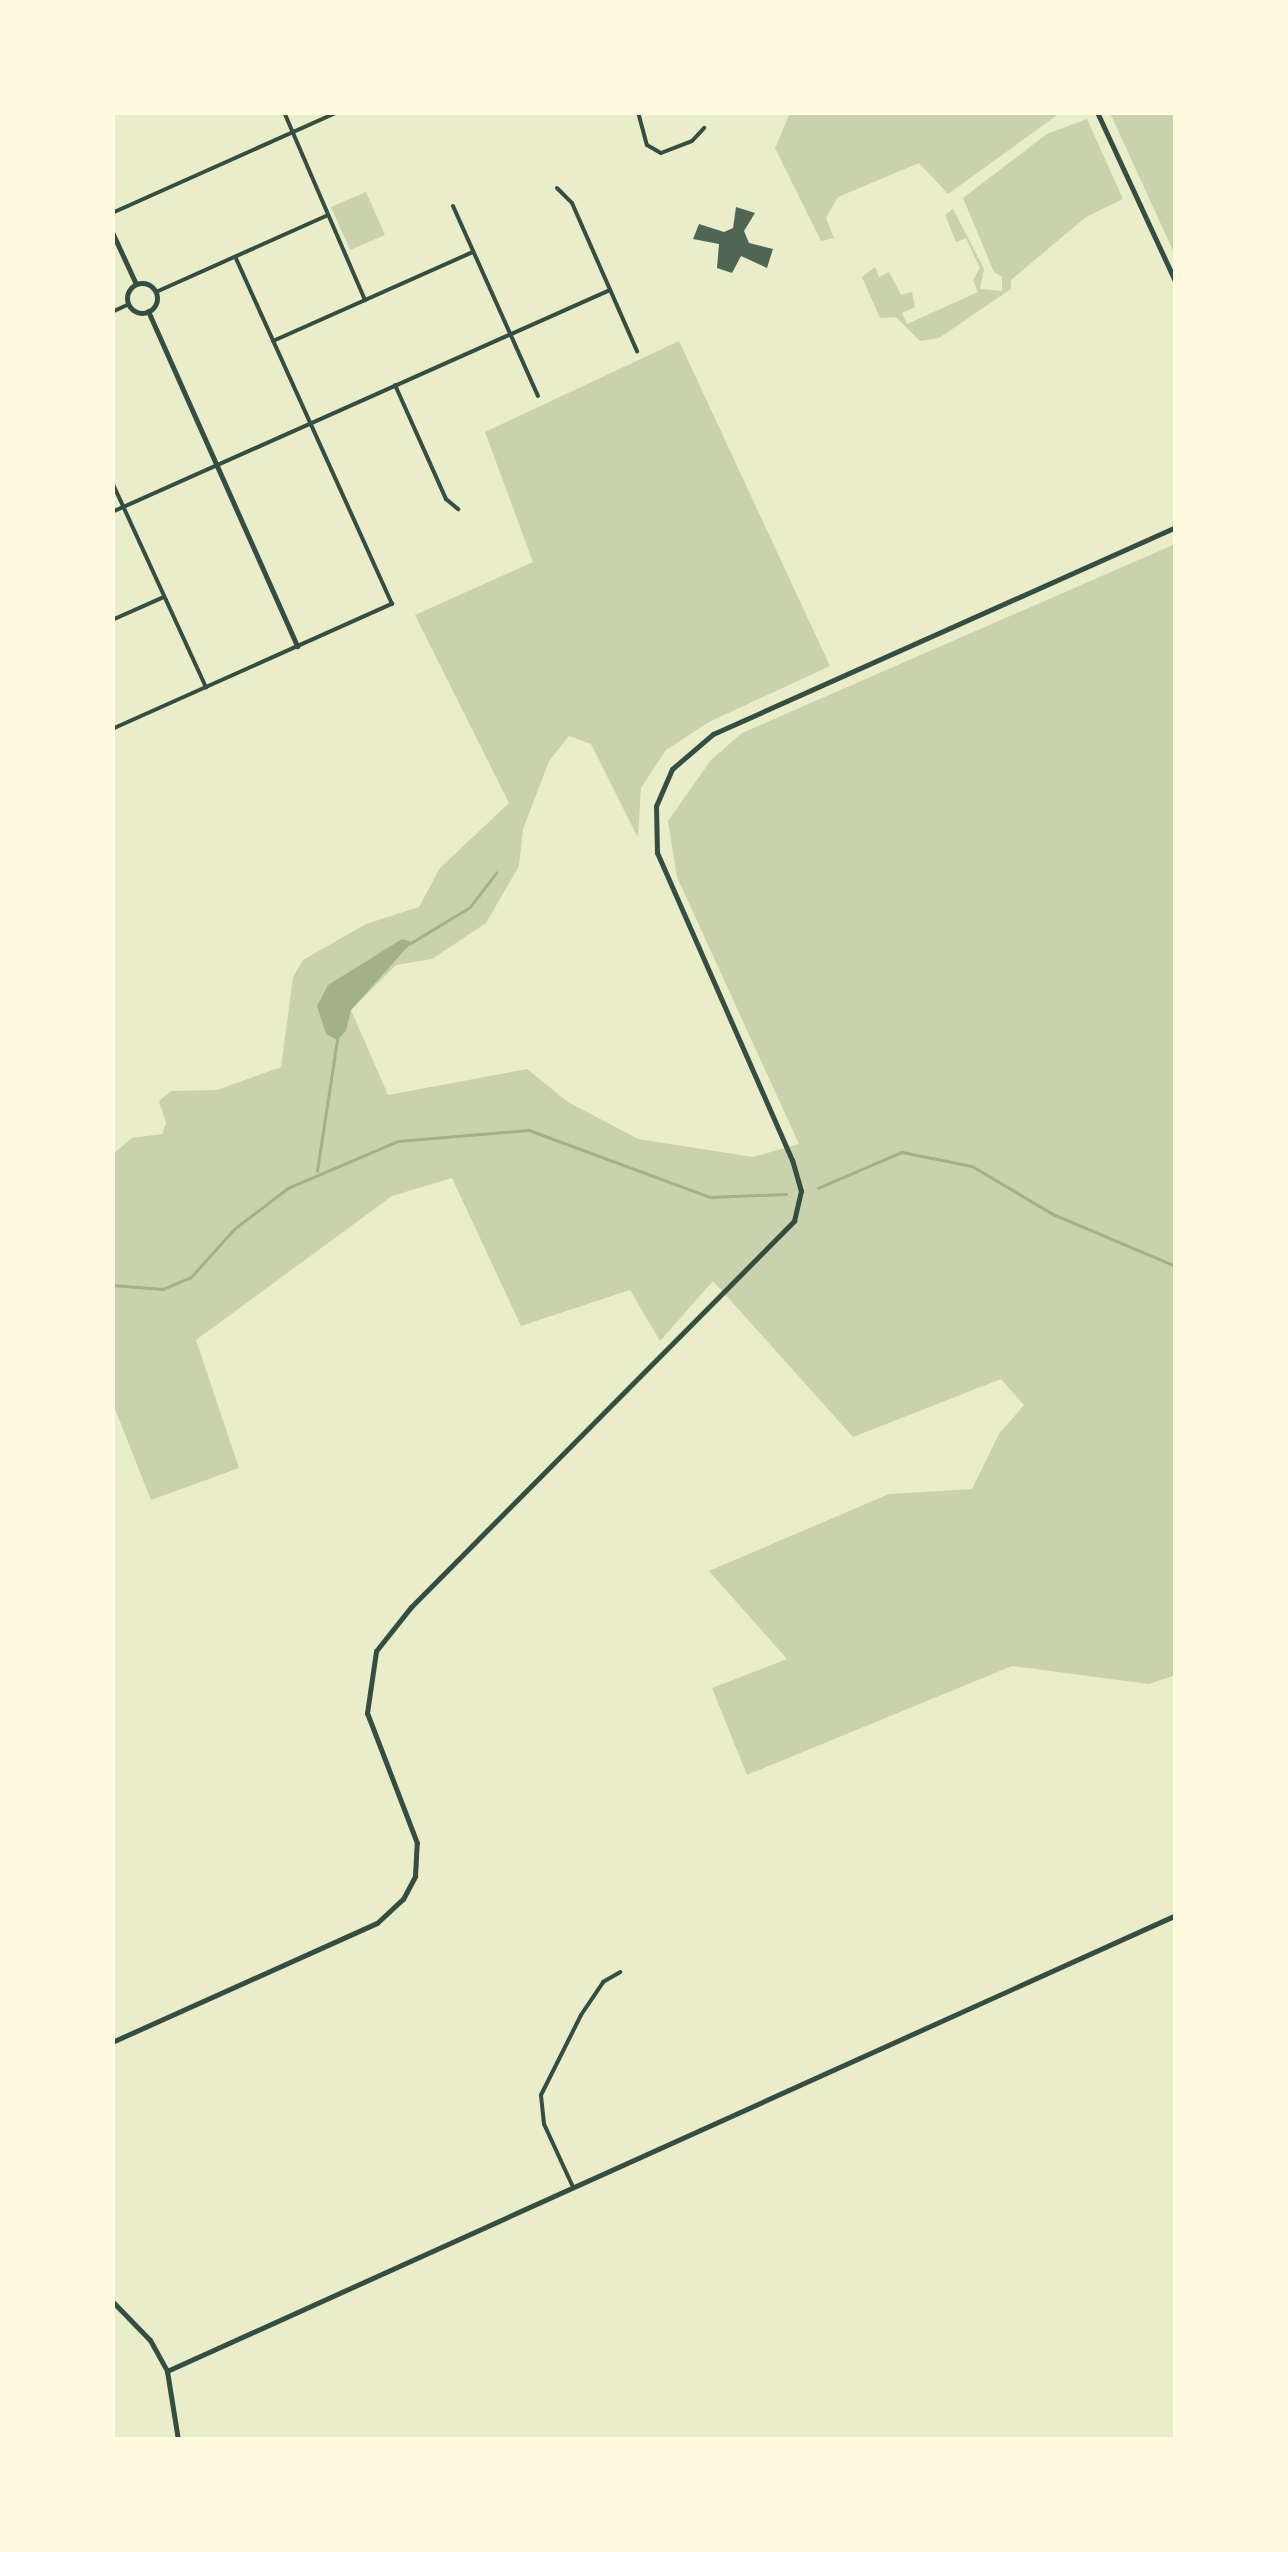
<!DOCTYPE html>
<style>
body{margin:0}
#map{position:relative;width:1288px;height:2552px;overflow:hidden;background:#e9edc9;font-family:"Fira Sans",sans-serif}
div>[style]{position:absolute}
.green>*{inset:0;background:#cad2ad}
.water>*{inset:0;background:#a3b18a}
.stream>*{height:2.5px;margin:-1.25px;padding:0 1.25px;transform-origin:1.25px;border-radius:1.25px;background:#a3b18a}
.building>*{inset:0;background:#4f6655}
.minor>*{height:4px;margin:-2px;padding:0 2px;transform-origin:2px;border-radius:2px;background:#344e41}
.tertiary>*{height:5px;margin:-2.5px;padding:0 2.5px;transform-origin:2.5px;border-radius:2.5px;background:#344e41}
.tertiary>.ring{margin:-2.5px;padding:0;box-sizing:content-box;background:none;border:5px solid #344e41;border-radius:50%}
.secondary>*{height:5px;margin:-2.5px;padding:0 2.5px;transform-origin:2.5px;border-radius:2.5px;background:#344e41}
span{translate:-50% -50%;white-space:nowrap;text-align:center;line-height:1.15;-webkit-text-stroke:10px #fefae0;paint-order:stroke}
.frame{position:absolute;inset:0;border:115px solid #fefae0;pointer-events:none}
</style>
<div id="map">
<div class="green">
<i style="clip-path:polygon(790px 113px,790px 112px,1060px 113px,948px 194px,919px 163px,838px 197px,826px 218px,834px 238px,821px 241px,775px 148px)"></i>
<i style="clip-path:polygon(1110px 113px,1175px 113px,1175px 255px)"></i>
<i style="clip-path:polygon(1087px 119px,1123px 199px,1086px 217px,1011px 280px,1011px 289px,939px 338px,920px 341px,896px 317px,880px 318px,862px 277px,875px 267px,879px 277px,889px 272px,901px 295px,912px 292px,915px 307px,902px 313px,907px 324px,978px 292px,973px 280px,980px 268px,966px 238px,956px 242px,945px 215px,953px 209px,984px 269px,980px 289px,1002px 291px,1002px 277px,994px 272px,963px 198px,1047px 134px)"></i>
<i style="clip-path:polygon(366px 192px,385px 235px,350px 250px,331px 207px)"></i>
<i style="clip-path:polygon(679px 341px,830px 666px,709px 722px,666px 750px,641px 788px,638px 838px,591px 744px,569px 736px,549px 761px,523px 829px,519px 866px,486px 923px,432px 959px,396px 965px,351px 1010px,388px 1095px,527px 1069px,568px 1102px,638px 1139px,753px 1157px,799px 1144px,677px 877px,668px 821px,711px 760px,742px 733px,1175px 544px,1175px 1675px,1149px 1684px,1012px 1666px,747px 1775px,712px 1688px,787px 1659px,709px 1571px,889px 1494px,972px 1489px,999px 1434px,1024px 1405px,1001px 1379px,853px 1437px,713px 1281px,660px 1341px,630px 1290px,521px 1326px,452px 1178px,392px 1196px,196px 1340px,239px 1468px,151px 1500px,113px 1404px,113px 1154px,132px 1138px,162px 1134px,166px 1123px,159px 1101px,171px 1091px,217px 1090px,281px 1067px,293px 977px,303px 960px,366px 924px,419px 907px,440px 868px,509px 803px,415px 615px,533px 562px,485px 432px)"></i>
</div>
<div class="water">
<i style="clip-path:polygon(402px 939px,412px 942px,351px 1010px,346px 1031px,337px 1040px,326px 1034px,317px 1006px,328px 985px)"></i>
</div>
<div class="stream">
<i style="left:409px;top:944px;width:71px;rotate:-31.2deg"></i>
<i style="left:470px;top:907px;width:43px;rotate:-52.6deg"></i>
<i style="left:317px;top:1171px;width:132px;rotate:-81.3deg"></i>
<i style="left:818px;top:1188px;width:91px;rotate:-23.2deg"></i>
<i style="left:902px;top:1152px;width:71px;rotate:11.3deg"></i>
<i style="left:972px;top:1166px;width:96px;rotate:30.6deg"></i>
<i style="left:1055px;top:1215px;width:131px;rotate:22.9deg"></i>
<i style="left:112px;top:1285px;width:51px;rotate:4.5deg"></i>
<i style="left:163px;top:1289px;width:30px;rotate:-23deg"></i>
<i style="left:191px;top:1277px;width:64px;rotate:-48.1deg"></i>
<i style="left:234px;top:1229px;width:68px;rotate:-37.2deg"></i>
<i style="left:288px;top:1188px;width:120px;rotate:-23.1deg"></i>
<i style="left:398px;top:1141px;width:131px;rotate:-4.8deg"></i>
<i style="left:529px;top:1130px;width:193px;rotate:20.3deg"></i>
<i style="left:710px;top:1197px;width:76px;rotate:-2.3deg"></i>
</div>
<div class="building">
<i style="clip-path:polygon(736px 207px,755px 213px,744px 231px,749px 243px,773px 249px,767px 268px,741px 256px,732px 273px,717px 268px,719px 244px,693px 239px,699px 224px,724px 232px,733px 228px)"></i>
</div>
<div class="minor">
<i style="left:284px;top:112px;width:205px;rotate:66.7deg"></i>
<i style="left:638px;top:112px;width:34px;rotate:75deg"></i>
<i style="left:647px;top:145px;width:16px;rotate:30deg"></i>
<i style="left:661px;top:153px;width:33px;rotate:-21deg"></i>
<i style="left:692px;top:141px;width:18px;rotate:-47deg"></i>
<i style="left:112px;top:114px;width:3px;rotate:-45deg"></i>
<i style="left:557px;top:188px;width:21px;rotate:45deg"></i>
<i style="left:572px;top:203px;width:162px;rotate:66.3deg"></i>
<i style="left:453px;top:206px;width:208px;rotate:65.9deg"></i>
<i style="left:112px;top:213px;width:248px;rotate:-24.1deg"></i>
<i style="left:156px;top:292px;width:188px;rotate:-24.1deg"></i>
<i style="left:112px;top:312px;width:19px;rotate:-25deg"></i>
<i style="left:273px;top:341px;width:219px;rotate:-24deg"></i>
<i style="left:395px;top:385px;width:125px;rotate:65.9deg"></i>
<i style="left:446px;top:499px;width:16px;rotate:40deg"></i>
<i style="left:112px;top:482px;width:226px;rotate:65.4deg"></i>
<i style="left:112px;top:512px;width:545px;rotate:-24.03deg"></i>
<i style="left:112px;top:620px;width:57px;rotate:-23.9deg"></i>
<i style="left:112px;top:729px;width:307px;rotate:-24.1deg"></i>
<i style="left:392px;top:604px;width:381px;rotate:-114.3deg"></i>
<i style="left:573px;top:2187px;width:69px;rotate:-114.7deg"></i>
<i style="left:544px;top:2124px;width:29px;rotate:-96deg"></i>
<i style="left:541px;top:2095px;width:89px;rotate:-63.4deg"></i>
<i style="left:581px;top:2015px;width:40px;rotate:-56deg"></i>
<i style="left:603px;top:1982px;width:20px;rotate:-30deg"></i>
</div>
<div class="tertiary">
<i style="left:112px;top:232px;width:57px;rotate:65.2deg"></i>
<i class="ring" style="left:127px;top:283px;width:25px;height:25px"></i>
<i style="left:148px;top:311px;width:367px;rotate:66deg"></i>
<i style="left:112px;top:2042px;width:290px;rotate:-24.2deg"></i>
<i style="left:377px;top:1923px;width:35px;rotate:-43deg"></i>
<i style="left:403px;top:1899px;width:26px;rotate:-62deg"></i>
<i style="left:415px;top:1876px;width:33px;rotate:-87deg"></i>
<i style="left:417px;top:1843px;width:139px;rotate:-111deg"></i>
<i style="left:367px;top:1713px;width:63px;rotate:-81.7deg"></i>
<i style="left:376px;top:1651px;width:56px;rotate:-51.5deg"></i>
<i style="left:411px;top:1607px;width:544px;rotate:-45.22deg"></i>
<i style="left:794px;top:1221px;width:31px;rotate:-77deg"></i>
<i style="left:801px;top:1191px;width:32px;rotate:-106deg"></i>
<i style="left:792px;top:1160px;width:335px;rotate:-113.7deg"></i>
<i style="left:657px;top:853px;width:47px;rotate:-91.2deg"></i>
<i style="left:656px;top:806px;width:40px;rotate:-66.6deg"></i>
<i style="left:672px;top:769px;width:54px;rotate:-40.5deg"></i>
<i style="left:713px;top:734px;width:507px;rotate:-24.09deg"></i>
<i style="left:167px;top:2371px;width:1107px;rotate:-24.32deg"></i>
</div>
<div class="secondary">
<i style="left:1097px;top:112px;width:188px;rotate:65.2deg"></i>
<i style="left:112px;top:2301px;width:54px;rotate:45.7deg"></i>
<i style="left:150px;top:2340px;width:35px;rotate:61deg"></i>
<i style="left:167px;top:2371px;width:70px;rotate:80.9deg"></i>
</div>
<div class="frame"></div>
</div>
